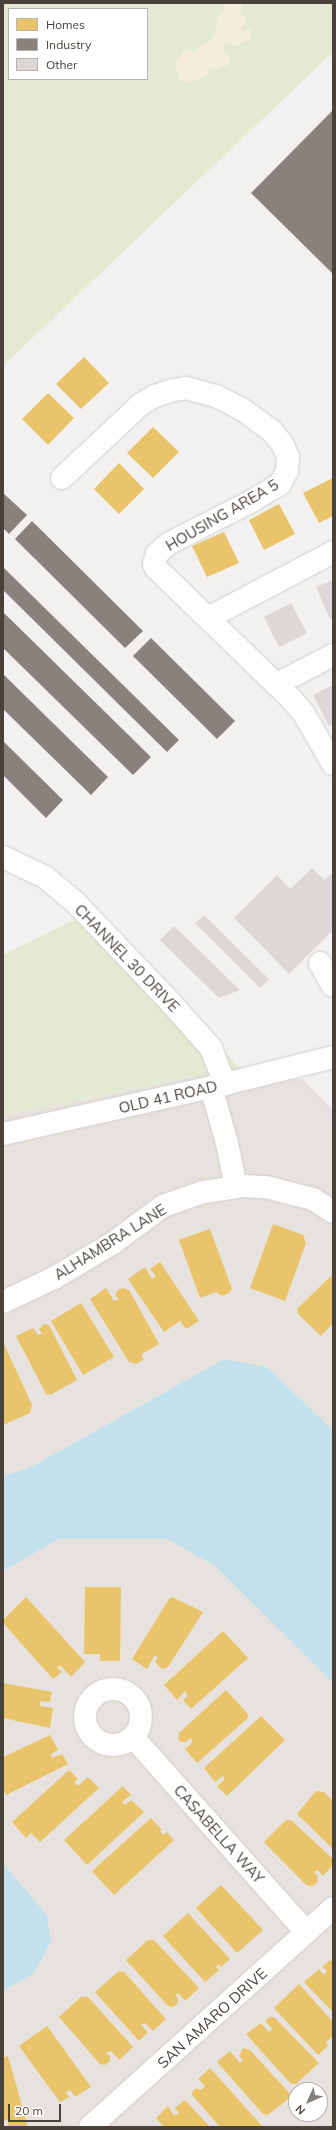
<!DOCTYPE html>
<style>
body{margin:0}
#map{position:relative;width:336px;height:2130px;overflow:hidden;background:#f3f1ef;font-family:Mulish,sans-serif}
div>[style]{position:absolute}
.residential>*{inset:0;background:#e7e2dd}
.industrial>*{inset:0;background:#e5e1df}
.green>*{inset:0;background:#e4ead2}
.sand>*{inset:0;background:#f4ecdc}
.water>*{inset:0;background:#c3e1ed}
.homes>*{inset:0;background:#e9c46a}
.industry>*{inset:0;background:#8a817c}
.building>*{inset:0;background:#dbd8d6}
.roads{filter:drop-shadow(0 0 1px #d1cfcc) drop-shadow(0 0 1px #d1cfcc)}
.minor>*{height:22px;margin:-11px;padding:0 11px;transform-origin:11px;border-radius:11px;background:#fdfdfd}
.minor>.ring{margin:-11px;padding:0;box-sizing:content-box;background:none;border:22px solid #fdfdfd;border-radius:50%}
span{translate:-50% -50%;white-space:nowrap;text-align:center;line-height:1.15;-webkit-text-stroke:4px #fff;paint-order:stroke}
.street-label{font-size:15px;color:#49423b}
.frame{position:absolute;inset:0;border:4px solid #49423b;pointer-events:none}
.legend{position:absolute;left:8px;top:8px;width:140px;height:72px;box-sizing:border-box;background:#fff;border:1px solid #b6b3b1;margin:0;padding:5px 7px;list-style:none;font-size:12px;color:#49423b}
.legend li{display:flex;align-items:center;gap:8px;height:20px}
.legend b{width:20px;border:1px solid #b6b3b1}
.north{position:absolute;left:288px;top:2082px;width:40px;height:40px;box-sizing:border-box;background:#fff;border:1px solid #b6b3b1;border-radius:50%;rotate:225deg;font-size:11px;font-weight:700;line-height:16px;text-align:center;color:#49423b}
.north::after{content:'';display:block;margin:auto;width:14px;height:18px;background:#847f7a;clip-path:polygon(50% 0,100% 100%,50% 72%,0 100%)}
.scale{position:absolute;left:8px;top:2104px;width:53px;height:18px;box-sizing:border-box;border:2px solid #49423b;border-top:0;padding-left:5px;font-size:12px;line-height:14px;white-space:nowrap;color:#49423b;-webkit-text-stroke:3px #fff;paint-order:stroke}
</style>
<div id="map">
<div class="residential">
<i style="clip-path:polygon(239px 1067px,241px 1070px,3px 1124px,3px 1116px)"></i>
<i style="clip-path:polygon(290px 1080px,333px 1130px,333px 1430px,267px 1367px,224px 1359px,33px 1466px,3px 1476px,3px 1144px,269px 1082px)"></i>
<i style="clip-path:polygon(evenodd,59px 1539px,167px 1539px,215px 1566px,333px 1683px,333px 2127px,3px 2127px,3px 1991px,33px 1974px,47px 1915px,3px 1863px,3px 1571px,59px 1539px,296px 2090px,320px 2090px,320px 2114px,296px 2114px,296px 2090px)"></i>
</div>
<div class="industrial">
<i style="clip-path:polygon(302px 1079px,333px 1110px,333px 1130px,290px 1080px)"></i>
</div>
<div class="green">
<i style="clip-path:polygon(evenodd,3px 3px,333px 3px,333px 52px,3px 366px,3px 3px,9px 9px,147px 9px,147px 79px,9px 79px,9px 9px)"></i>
<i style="clip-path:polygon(80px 917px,132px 957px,239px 1067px,3px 1116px,3px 955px)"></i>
</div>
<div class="sand">
<i style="clip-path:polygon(225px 3px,240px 3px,242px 6px,240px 15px,246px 18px,247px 21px,241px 29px,242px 31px,244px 32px,249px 28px,252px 31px,250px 39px,235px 46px,224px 43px,224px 52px,231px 57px,229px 64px,217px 70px,209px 68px,208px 75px,190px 82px,180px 80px,176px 68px,176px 62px,184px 51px,192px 49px,192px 54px,201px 45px,210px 41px,215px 34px,217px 18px,224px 9px)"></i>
</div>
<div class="water">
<i style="clip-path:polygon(224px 1359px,267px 1367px,333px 1430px,333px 1683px,215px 1566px,167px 1539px,59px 1539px,3px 1571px,3px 1476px,33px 1466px)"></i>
<i style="clip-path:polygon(3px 1863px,47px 1915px,51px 1942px,33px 1974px,3px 1991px)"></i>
</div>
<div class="homes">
<i style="clip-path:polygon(84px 357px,109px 383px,81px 409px,56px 384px)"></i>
<i style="clip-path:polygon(48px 393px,74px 418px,48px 445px,22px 419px)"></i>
<i style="clip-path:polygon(153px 427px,179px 452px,153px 478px,127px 453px)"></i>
<i style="clip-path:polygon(119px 463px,144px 489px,119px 514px,94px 489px)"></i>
<i style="clip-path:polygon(333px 478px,333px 516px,319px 523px,303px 493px)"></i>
<i style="clip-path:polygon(279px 504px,295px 534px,264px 550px,249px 520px)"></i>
<i style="clip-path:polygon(224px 532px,239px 563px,207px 577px,192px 546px)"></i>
<i style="clip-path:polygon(273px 1224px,303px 1235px,306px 1243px,285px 1301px,250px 1288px)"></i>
<i style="clip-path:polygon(210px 1229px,232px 1289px,229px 1293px,222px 1296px,216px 1292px,200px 1298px,179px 1240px)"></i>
<i style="clip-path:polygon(160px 1262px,199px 1321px,186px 1329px,180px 1321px,164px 1332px,128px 1279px,145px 1267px,152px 1279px,156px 1276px,150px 1269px)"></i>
<i style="clip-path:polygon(333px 1274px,333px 1323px,321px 1336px,298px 1314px,297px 1309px)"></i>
<i style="clip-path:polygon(106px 1288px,114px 1301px,119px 1299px,115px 1295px,117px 1291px,122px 1288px,129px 1290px,159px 1344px,142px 1354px,143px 1360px,136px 1364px,129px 1362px,90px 1299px)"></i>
<i style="clip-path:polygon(81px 1303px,114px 1357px,83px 1375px,51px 1321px)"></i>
<i style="clip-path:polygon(44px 1324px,49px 1325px,77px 1380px,50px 1395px,46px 1394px,16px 1336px,33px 1328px,38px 1335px,42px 1334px,39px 1329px)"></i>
<i style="clip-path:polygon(3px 1342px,32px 1405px,30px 1413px,3px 1425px)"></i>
<i style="clip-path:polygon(85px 1587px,121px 1587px,120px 1661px,100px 1661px,100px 1654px,84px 1654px)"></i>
<i style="clip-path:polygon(26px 1597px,85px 1662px,71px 1677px,60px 1665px,57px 1668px,62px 1672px,53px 1679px,3px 1623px,3px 1620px)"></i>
<i style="clip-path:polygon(172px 1597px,203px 1612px,168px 1667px,162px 1669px,158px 1665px,155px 1661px,158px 1657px,155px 1655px,147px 1669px,132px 1659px,169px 1599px)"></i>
<i style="clip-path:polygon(223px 1631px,248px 1658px,191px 1709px,183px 1700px,188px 1696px,185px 1691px,177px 1700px,164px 1685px)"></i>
<i style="clip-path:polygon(3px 1683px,52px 1692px,50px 1702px,40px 1701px,40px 1706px,53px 1708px,50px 1728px,3px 1718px)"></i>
<i style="clip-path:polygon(226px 1690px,248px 1714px,247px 1719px,197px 1763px,185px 1749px,193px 1742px,190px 1738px,186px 1742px,181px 1742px,178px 1739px,179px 1733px)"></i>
<i style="clip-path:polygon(261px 1716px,285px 1740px,227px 1796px,217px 1786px,225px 1779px,223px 1776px,215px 1782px,204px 1768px)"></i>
<i style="clip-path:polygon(50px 1735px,58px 1750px,51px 1754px,52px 1758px,62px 1754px,68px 1764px,6px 1795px,3px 1789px,3px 1757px)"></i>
<i style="clip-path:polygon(69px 1770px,78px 1779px,74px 1782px,78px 1786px,88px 1777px,99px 1788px,40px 1842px,31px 1833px,26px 1838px,12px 1822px)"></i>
<i style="clip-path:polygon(123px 1786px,131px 1795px,122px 1802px,125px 1805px,131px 1800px,144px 1812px,87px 1865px,64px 1840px)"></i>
<i style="clip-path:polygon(316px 1791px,324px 1792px,333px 1801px,333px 1849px,297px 1814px)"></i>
<i style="clip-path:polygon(151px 1818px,162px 1830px,160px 1831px,163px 1835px,167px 1832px,174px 1840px,114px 1895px,92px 1871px)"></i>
<i style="clip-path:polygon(286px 1820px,291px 1820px,333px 1859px,333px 1865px,323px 1876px,318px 1870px,314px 1872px,317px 1875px,318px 1882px,312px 1886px,306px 1885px,264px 1842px)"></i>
<i style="clip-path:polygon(221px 1885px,263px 1930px,237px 1953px,196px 1908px)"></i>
<i style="clip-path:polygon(188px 1913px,230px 1959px,221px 1967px,219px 1964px,216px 1967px,219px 1970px,205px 1982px,163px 1936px)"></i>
<i style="clip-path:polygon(148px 1940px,154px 1940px,199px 1988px,185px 2001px,178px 1993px,175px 1995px,178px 1998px,178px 2003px,173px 2007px,168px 2006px,126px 1960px)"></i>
<i style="clip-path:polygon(330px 1960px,333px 1962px,333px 2012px,304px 1982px,319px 1969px,324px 1975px,327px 1971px,322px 1967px)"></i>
<i style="clip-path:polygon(119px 1971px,124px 1972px,166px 2019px,153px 2031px,145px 2023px,141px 2025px,148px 2032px,139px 2041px,95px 1992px)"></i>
<i style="clip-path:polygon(299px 1984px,333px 2022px,333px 2036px,326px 2042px,328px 2046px,318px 2055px,274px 2008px)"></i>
<i style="clip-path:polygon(81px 1997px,88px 1997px,133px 2047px,119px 2060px,111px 2051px,106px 2053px,110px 2056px,110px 2061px,105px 2065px,100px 2064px,59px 2017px)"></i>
<i style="clip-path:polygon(270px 2017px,274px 2017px,319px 2063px,296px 2084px,291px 2084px,246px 2034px,261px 2023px,269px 2032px,272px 2029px,265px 2021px)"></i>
<i style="clip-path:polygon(47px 2026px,91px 2087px,75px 2097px,70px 2090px,66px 2092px,69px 2097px,60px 2102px,19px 2046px)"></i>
<i style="clip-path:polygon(243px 2048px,250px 2050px,292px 2096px,268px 2115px,263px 2114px,217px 2062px,230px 2051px,240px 2063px,243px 2060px,239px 2056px)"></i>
<i style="clip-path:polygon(8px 2056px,28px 2127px,9px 2127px,7px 2119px,3px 2121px,3px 2058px)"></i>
<i style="clip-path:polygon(210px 2068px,263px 2127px,220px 2127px,191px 2094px,196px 2088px,201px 2090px,205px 2086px,198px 2079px)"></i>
<i style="clip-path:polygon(185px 2100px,210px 2127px,164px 2127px,156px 2118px,168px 2106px,174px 2116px,179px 2113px,175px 2108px)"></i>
</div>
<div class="industry">
<i style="clip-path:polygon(333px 110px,333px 274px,251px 193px)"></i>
<i style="clip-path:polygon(3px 493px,27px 515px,9px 534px,3px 528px)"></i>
<i style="clip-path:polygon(32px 521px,143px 631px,125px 648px,15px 539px)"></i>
<i style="clip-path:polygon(3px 567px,179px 740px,167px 752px,3px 590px)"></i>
<i style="clip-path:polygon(3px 612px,151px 757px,133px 775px,3px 648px)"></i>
<i style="clip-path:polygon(151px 638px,235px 721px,217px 739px,133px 656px)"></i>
<i style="clip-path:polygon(3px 674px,108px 777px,91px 795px,3px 709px)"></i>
<i style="clip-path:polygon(3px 741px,63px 800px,46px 818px,3px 775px)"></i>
</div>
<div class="building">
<i style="clip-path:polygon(333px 580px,333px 618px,330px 619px,316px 587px)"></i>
<i style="clip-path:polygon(291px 603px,307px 633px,279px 647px,264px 617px)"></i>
<i style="clip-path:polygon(333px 685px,333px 724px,329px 726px,313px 695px)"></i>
<i style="clip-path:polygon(312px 868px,325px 880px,333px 872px,333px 933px,331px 932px,289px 974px,234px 918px,277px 875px,290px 889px)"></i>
<i style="clip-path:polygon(204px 915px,269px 979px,260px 988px,195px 923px)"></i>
<i style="clip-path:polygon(174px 926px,240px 990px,219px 998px,160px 940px)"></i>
</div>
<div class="roads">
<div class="minor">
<i style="left:62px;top:478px;width:108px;rotate:-43.1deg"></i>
<i style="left:141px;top:404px;width:16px;rotate:-30deg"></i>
<i style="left:155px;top:396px;width:20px;rotate:-18deg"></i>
<i style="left:174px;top:390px;width:12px;rotate:-9deg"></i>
<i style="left:186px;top:388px;width:31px;rotate:15deg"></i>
<i style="left:216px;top:396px;width:30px;rotate:27deg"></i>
<i style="left:243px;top:410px;width:34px;rotate:36deg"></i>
<i style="left:271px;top:430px;width:19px;rotate:51deg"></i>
<i style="left:283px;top:445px;width:13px;rotate:67deg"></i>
<i style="left:288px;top:457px;width:14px;rotate:94deg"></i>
<i style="left:287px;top:471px;width:15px;rotate:118deg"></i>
<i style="left:280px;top:484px;width:33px;rotate:149deg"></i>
<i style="left:252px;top:501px;width:94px;rotate:152.9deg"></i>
<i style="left:168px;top:544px;width:15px;rotate:138deg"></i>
<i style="left:157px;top:554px;width:10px;rotate:107deg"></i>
<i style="left:154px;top:564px;width:4px;rotate:63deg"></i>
<i style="left:156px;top:568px;width:190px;rotate:44.1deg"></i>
<i style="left:292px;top:700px;width:18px;rotate:49deg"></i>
<i style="left:304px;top:714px;width:58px;rotate:59.9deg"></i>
<i style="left:208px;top:618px;width:141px;rotate:-27.8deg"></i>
<i style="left:277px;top:684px;width:63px;rotate:-27.4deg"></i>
<i style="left:3px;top:857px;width:47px;rotate:25.5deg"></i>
<i style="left:45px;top:877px;width:38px;rotate:40deg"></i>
<i style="left:74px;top:901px;width:141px;rotate:46.4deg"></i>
<i style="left:171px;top:1003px;width:60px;rotate:48.4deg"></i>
<i style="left:211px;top:1048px;width:39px;rotate:69deg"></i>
<i style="left:320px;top:963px;width:26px;rotate:61deg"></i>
<i style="left:211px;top:1087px;width:58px;rotate:74.1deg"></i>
<i style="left:227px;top:1143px;width:45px;rotate:78.4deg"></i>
<i style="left:3px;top:1134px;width:228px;rotate:-12.7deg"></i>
<i style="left:225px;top:1084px;width:111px;rotate:-14deg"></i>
<i style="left:3px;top:1302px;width:56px;rotate:-25.2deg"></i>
<i style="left:54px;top:1278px;width:69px;rotate:-30.7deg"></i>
<i style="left:113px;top:1243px;width:62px;rotate:-36.5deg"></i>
<i style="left:163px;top:1206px;width:42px;rotate:-19.3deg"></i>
<i style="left:203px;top:1192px;width:41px;rotate:-8.3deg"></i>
<i style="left:244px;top:1186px;width:22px;rotate:3deg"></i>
<i style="left:266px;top:1187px;width:49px;rotate:14.3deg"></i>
<i style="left:313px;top:1199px;width:24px;rotate:33deg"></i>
<i class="ring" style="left:85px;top:1689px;width:34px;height:34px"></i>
<i style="left:133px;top:1737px;width:261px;rotate:48.4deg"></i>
<i style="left:90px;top:2127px;width:327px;rotate:-42deg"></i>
</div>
</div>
<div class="street-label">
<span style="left:222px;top:515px;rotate:-30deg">HOUSING AREA 5</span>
<span style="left:127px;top:958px;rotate:46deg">CHANNEL 30 DRIVE</span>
<span style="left:168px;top:1097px;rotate:-13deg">OLD 41 ROAD</span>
<span style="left:110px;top:1242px;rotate:-32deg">ALHAMBRA LANE</span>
<span style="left:219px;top:1834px;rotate:48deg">CASABELLA WAY</span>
<span style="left:212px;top:2018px;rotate:-42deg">SAN AMARO DRIVE</span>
</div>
<div class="frame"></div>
<ul class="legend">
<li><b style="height:11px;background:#e9c46a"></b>Homes</li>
<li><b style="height:11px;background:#8a817c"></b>Industry</li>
<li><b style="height:11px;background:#dbd8d6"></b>Other</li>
</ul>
<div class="north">N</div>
<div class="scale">20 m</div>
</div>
